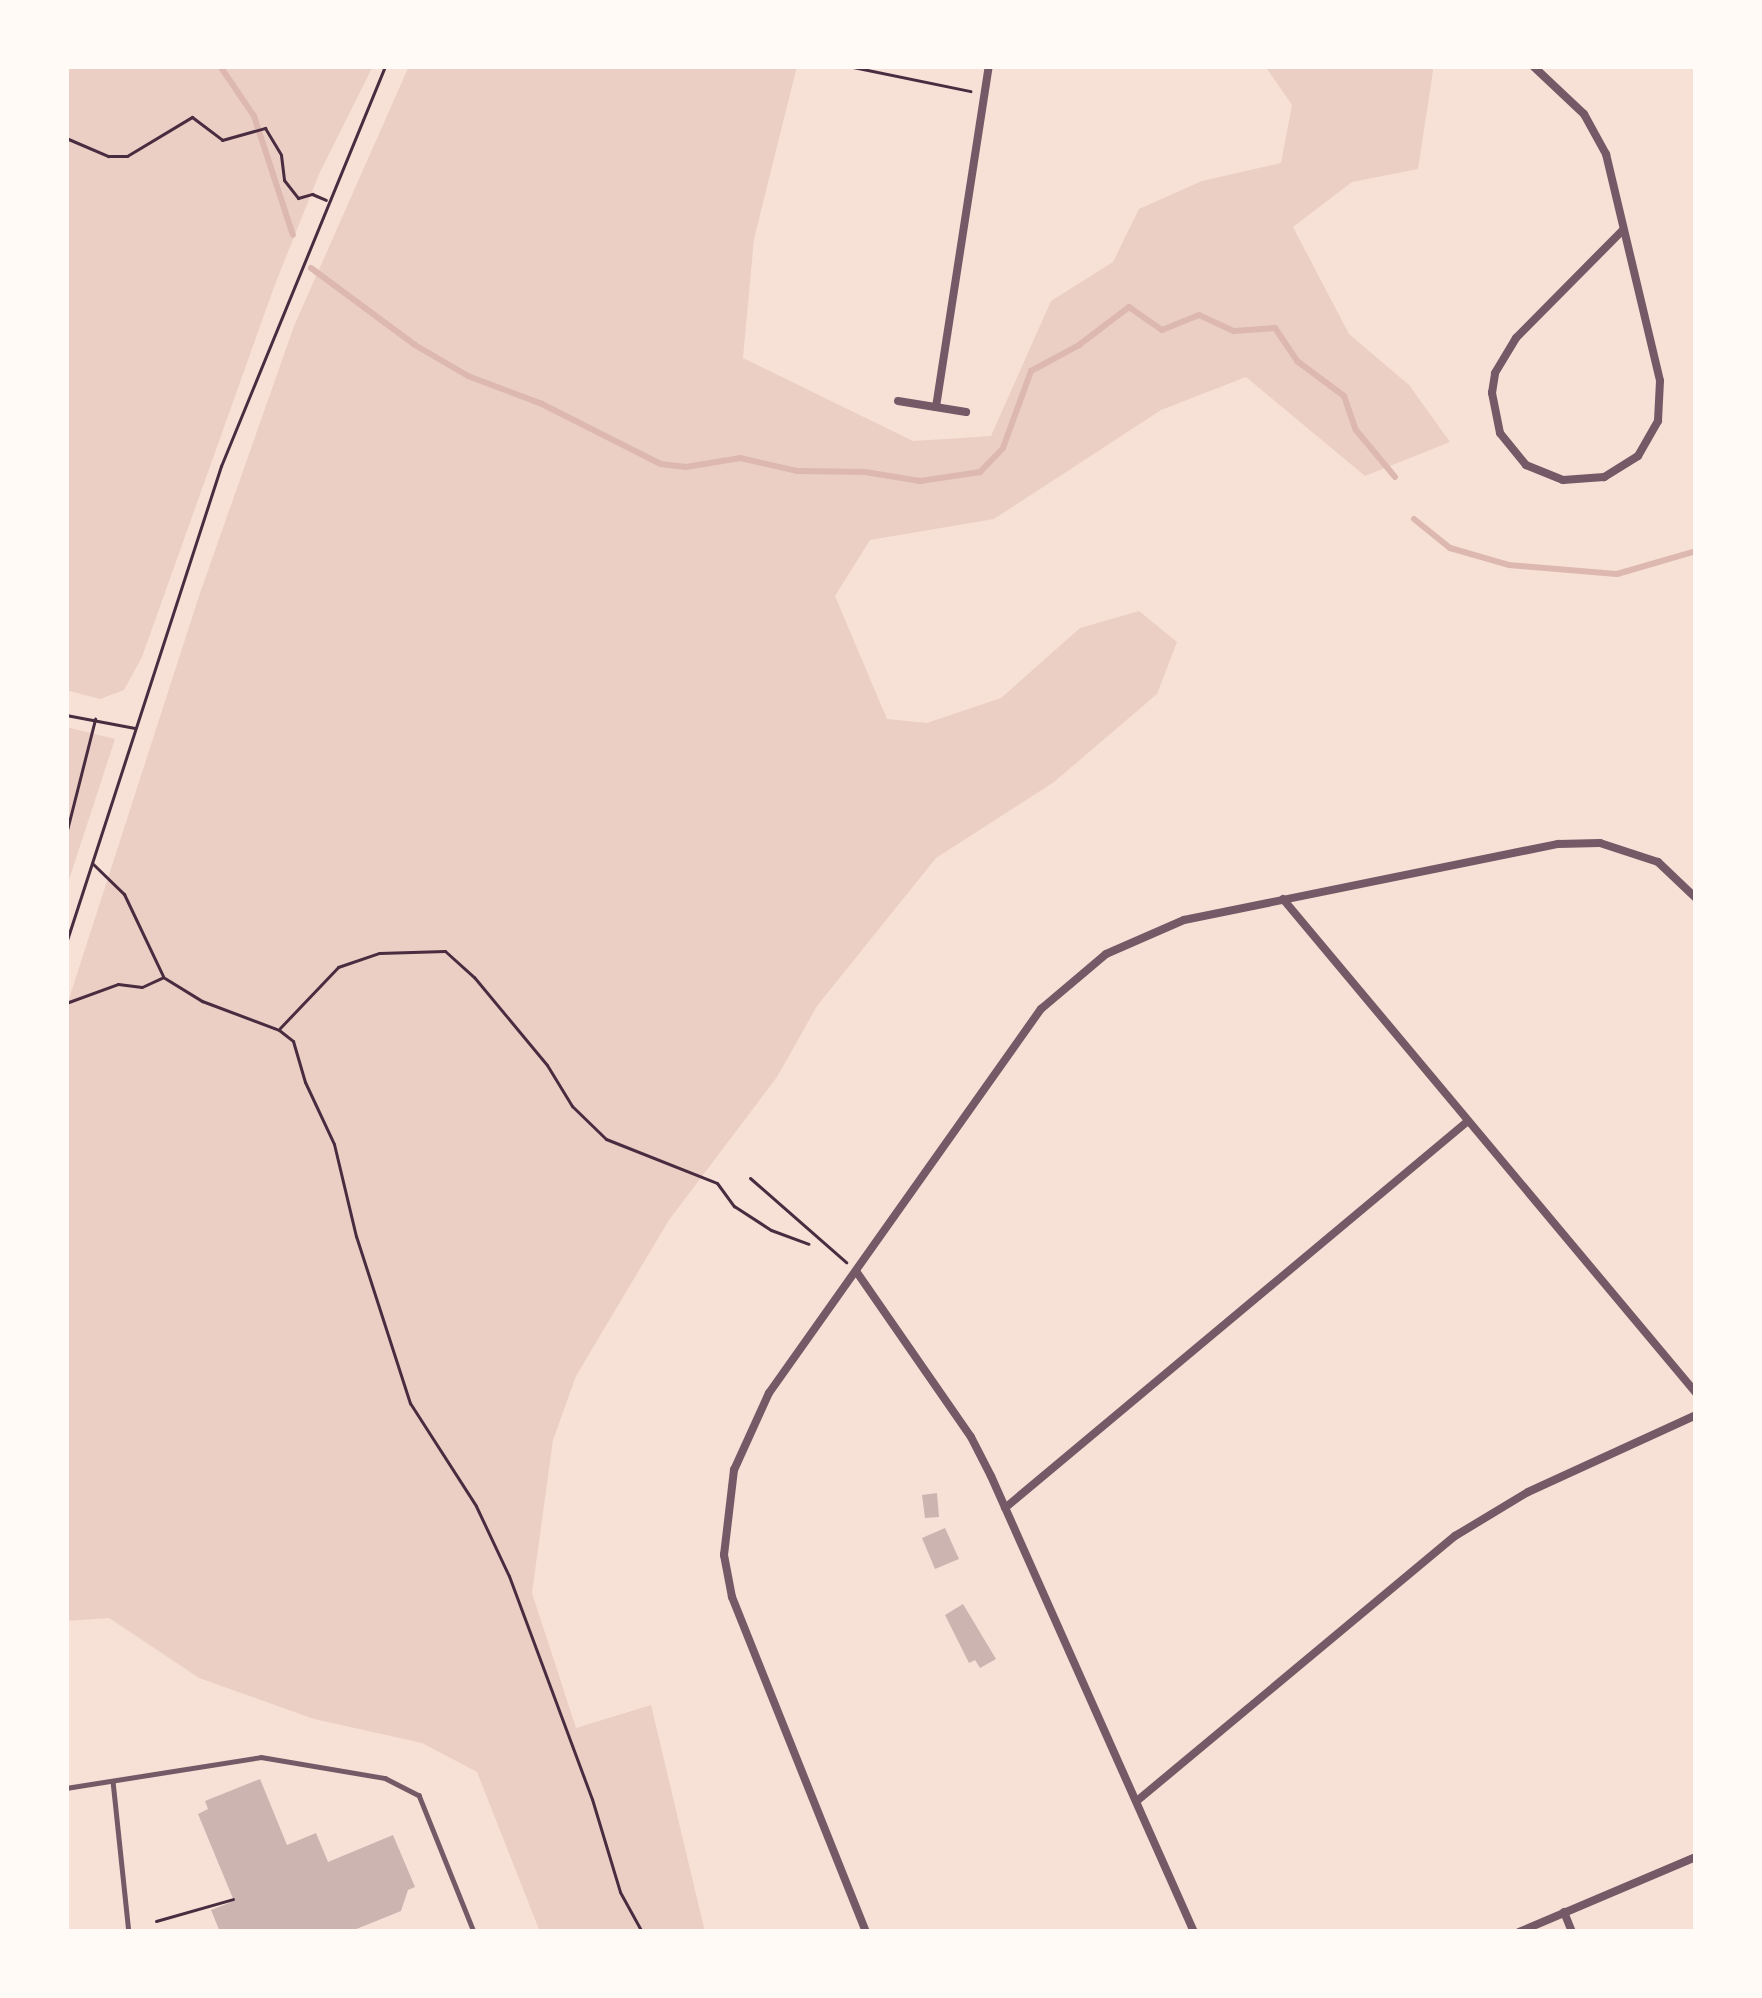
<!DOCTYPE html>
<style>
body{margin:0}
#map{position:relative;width:1762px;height:1998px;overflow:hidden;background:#f7e1d7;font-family:Poppins,sans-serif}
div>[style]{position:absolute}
.green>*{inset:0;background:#ebcfc5}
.stream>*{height:6px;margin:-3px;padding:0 3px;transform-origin:3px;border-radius:3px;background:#dcb8b0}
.building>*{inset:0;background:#ccb4b1}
.path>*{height:3px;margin:-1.5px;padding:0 1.5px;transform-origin:1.5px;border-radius:1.5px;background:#4a2c40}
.service>*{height:4.5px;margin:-2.25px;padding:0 2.25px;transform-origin:2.25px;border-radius:2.25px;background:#755966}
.minor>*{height:8px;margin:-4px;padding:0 4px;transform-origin:4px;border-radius:4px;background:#755966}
span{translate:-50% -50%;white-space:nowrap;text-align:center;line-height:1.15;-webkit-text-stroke:9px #fffaf5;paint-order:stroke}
.frame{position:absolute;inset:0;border:69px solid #fffaf5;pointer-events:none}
</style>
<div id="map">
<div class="green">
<i style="clip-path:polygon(66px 66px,373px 66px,320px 172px,274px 287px,142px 657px,124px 690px,100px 699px,66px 690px)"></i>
<i style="clip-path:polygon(409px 66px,797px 66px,754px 239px,743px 358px,913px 441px,991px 436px,1051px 301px,1113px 262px,1139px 209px,1202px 181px,1281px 163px,1292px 105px,1265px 66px,1432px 66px,1433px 71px,1418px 169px,1352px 182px,1293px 227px,1349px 334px,1409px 385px,1450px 442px,1365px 476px,1246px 377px,1161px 410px,994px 519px,870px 540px,835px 596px,887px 719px,927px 723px,1001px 698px,1080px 628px,1139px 611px,1177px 642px,1157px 694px,1054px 782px,936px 858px,817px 1006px,777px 1077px,669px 1220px,576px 1376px,553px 1440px,532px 1593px,576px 1728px,651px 1705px,705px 1932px,540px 1932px,477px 1772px,422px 1743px,314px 1719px,199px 1678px,109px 1618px,66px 1621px,66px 1008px,199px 596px,294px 326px)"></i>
<i style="clip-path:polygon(66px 727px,115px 739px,66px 889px)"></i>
</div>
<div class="stream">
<i style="left:220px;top:66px;width:60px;rotate:55.8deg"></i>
<i style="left:254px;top:116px;width:125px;rotate:71.9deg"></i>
<i style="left:311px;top:268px;width:129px;rotate:36.5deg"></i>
<i style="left:415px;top:345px;width:61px;rotate:30.3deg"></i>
<i style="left:468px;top:376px;width:79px;rotate:20.7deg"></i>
<i style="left:542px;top:404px;width:133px;rotate:26.8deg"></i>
<i style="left:661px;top:464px;width:25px;rotate:7deg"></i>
<i style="left:686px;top:467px;width:55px;rotate:-9.5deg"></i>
<i style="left:740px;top:458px;width:58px;rotate:12.8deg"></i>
<i style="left:797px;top:471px;width:68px;rotate:0.8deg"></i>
<i style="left:865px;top:472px;width:56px;rotate:9.3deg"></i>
<i style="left:920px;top:481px;width:61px;rotate:-8.5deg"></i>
<i style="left:980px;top:472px;width:33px;rotate:-46deg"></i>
<i style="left:1003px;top:448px;width:82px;rotate:-70deg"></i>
<i style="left:1031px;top:371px;width:55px;rotate:-28.4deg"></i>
<i style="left:1079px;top:345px;width:63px;rotate:-37.2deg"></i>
<i style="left:1129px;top:307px;width:40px;rotate:34.9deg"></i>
<i style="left:1162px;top:330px;width:40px;rotate:-22deg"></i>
<i style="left:1199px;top:315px;width:38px;rotate:25deg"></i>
<i style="left:1234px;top:331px;width:41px;rotate:-4.2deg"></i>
<i style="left:1275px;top:328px;width:40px;rotate:56deg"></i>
<i style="left:1297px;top:361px;width:59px;rotate:36.7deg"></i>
<i style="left:1344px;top:396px;width:36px;rotate:71deg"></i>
<i style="left:1356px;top:430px;width:61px;rotate:50.3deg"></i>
<i style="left:1414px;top:519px;width:46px;rotate:38.9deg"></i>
<i style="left:1450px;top:548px;width:61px;rotate:16.1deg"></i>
<i style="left:1509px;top:565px;width:108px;rotate:4.8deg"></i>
<i style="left:1617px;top:574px;width:82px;rotate:-16.2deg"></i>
</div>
<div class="building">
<i style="clip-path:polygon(937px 1493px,939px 1517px,925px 1518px,922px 1495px)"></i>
<i style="clip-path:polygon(945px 1528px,959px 1559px,935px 1569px,922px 1538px)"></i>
<i style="clip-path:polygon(963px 1604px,996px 1659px,980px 1668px,975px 1660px,969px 1663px,945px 1615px)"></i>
<i style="clip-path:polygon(260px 1779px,287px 1845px,316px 1833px,328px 1862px,393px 1835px,415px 1887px,408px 1890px,401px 1911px,349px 1932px,220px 1932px,211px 1910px,234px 1901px,198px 1814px,208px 1809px,205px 1801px)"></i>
</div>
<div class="path">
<i style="left:848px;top:66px;width:125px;rotate:11.6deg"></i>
<i style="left:66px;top:138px;width:46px;rotate:23.2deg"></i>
<i style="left:108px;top:156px;width:19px"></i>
<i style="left:127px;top:156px;width:76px;rotate:-31deg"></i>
<i style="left:192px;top:117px;width:38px;rotate:37deg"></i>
<i style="left:222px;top:140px;width:45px;rotate:-15.6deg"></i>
<i style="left:265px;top:128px;width:31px;rotate:59deg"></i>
<i style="left:281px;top:155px;width:25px;rotate:83deg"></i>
<i style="left:284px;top:180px;width:23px;rotate:52deg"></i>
<i style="left:298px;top:198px;width:15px;rotate:-16deg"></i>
<i style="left:312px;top:194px;width:15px;rotate:23deg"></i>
<i style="left:66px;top:715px;width:70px;rotate:10.7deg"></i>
<i style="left:66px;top:834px;width:119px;rotate:-75.8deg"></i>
<i style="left:92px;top:863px;width:45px;rotate:44.1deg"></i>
<i style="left:124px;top:894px;width:91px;rotate:64.6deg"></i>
<i style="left:66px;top:943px;width:502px;rotate:-72deg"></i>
<i style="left:221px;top:466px;width:432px;rotate:-67.7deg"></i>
<i style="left:66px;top:1003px;width:55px;rotate:-20.1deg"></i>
<i style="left:118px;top:984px;width:24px;rotate:7deg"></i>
<i style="left:142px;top:987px;width:23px;rotate:-25deg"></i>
<i style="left:163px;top:977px;width:46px;rotate:31.6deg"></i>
<i style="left:202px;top:1001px;width:82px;rotate:20.6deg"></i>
<i style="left:279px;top:1030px;width:18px;rotate:38deg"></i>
<i style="left:293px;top:1041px;width:43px;rotate:73.7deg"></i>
<i style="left:305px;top:1082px;width:68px;rotate:64.9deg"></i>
<i style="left:334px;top:1144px;width:95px;rotate:76.6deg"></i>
<i style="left:356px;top:1236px;width:176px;rotate:72.1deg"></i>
<i style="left:410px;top:1403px;width:122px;rotate:57.3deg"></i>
<i style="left:476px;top:1506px;width:77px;rotate:64.8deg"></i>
<i style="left:509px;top:1576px;width:238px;rotate:69.6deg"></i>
<i style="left:592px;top:1799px;width:97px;rotate:73.2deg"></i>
<i style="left:620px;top:1892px;width:46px;rotate:61.2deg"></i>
<i style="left:280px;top:1028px;width:84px;rotate:-46.4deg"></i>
<i style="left:338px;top:967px;width:43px;rotate:-18.9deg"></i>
<i style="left:379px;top:953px;width:66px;rotate:-1.7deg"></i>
<i style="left:445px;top:951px;width:39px;rotate:42deg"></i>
<i style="left:474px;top:977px;width:114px;rotate:50.3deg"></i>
<i style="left:547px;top:1065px;width:48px;rotate:58.6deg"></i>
<i style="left:572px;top:1106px;width:47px;rotate:44.1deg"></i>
<i style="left:606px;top:1139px;width:119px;rotate:21.6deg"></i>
<i style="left:717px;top:1183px;width:29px;rotate:54deg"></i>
<i style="left:734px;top:1206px;width:44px;rotate:33deg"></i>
<i style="left:771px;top:1230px;width:40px;rotate:20.2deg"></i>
<i style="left:750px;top:1178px;width:128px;rotate:41.2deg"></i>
<i style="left:156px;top:1921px;width:80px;rotate:-15.9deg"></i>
</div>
<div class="service">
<i style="left:113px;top:1781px;width:152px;rotate:84deg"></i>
<i style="left:66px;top:1788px;width:197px;rotate:-9deg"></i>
<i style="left:261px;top:1757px;width:126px;rotate:9.6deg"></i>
<i style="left:385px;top:1778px;width:38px;rotate:27deg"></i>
<i style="left:419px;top:1795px;width:148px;rotate:68.1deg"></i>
</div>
<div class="minor">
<i style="left:1533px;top:66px;width:70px;rotate:43.3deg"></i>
<i style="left:1584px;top:114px;width:46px;rotate:61.2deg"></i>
<i style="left:1606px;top:154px;width:233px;rotate:76.6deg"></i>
<i style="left:1660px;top:381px;width:40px;rotate:92.9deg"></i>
<i style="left:1658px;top:421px;width:40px;rotate:119.7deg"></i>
<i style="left:1638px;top:456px;width:40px;rotate:148deg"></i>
<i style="left:1604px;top:477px;width:41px;rotate:175.8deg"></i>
<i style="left:1563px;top:480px;width:40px;rotate:-158deg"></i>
<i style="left:1526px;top:465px;width:41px;rotate:-129.1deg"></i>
<i style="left:1500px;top:433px;width:41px;rotate:-101.3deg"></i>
<i style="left:1492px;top:393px;width:20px;rotate:-81deg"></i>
<i style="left:1495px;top:373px;width:41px;rotate:-59deg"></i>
<i style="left:1516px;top:338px;width:152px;rotate:-45.3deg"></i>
<i style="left:898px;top:401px;width:69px;rotate:9.2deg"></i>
<i style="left:936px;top:407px;width:345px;rotate:-81.2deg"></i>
<i style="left:1283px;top:899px;width:644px;rotate:50.1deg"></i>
<i style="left:856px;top:1271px;width:202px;rotate:55.3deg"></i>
<i style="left:971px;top:1437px;width:44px;rotate:62.9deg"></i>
<i style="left:991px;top:1476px;width:499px;rotate:66deg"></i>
<i style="left:1005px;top:1508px;width:603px;rotate:-39.89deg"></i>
<i style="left:1138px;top:1800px;width:413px;rotate:-39.8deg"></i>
<i style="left:1455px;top:1536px;width:85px;rotate:-31.1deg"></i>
<i style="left:1528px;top:1492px;width:185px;rotate:-24.6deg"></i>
<i style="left:1564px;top:1912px;width:22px;rotate:68deg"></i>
<i style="left:866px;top:1932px;width:361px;rotate:-111.8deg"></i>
<i style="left:732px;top:1597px;width:43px;rotate:-100.8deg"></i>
<i style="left:724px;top:1555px;width:86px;rotate:-83.3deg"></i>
<i style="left:734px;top:1470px;width:85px;rotate:-65.6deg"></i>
<i style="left:769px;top:1393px;width:471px;rotate:-54.7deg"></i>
<i style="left:1041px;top:1009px;width:85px;rotate:-40.2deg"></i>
<i style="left:1106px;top:954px;width:85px;rotate:-23.6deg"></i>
<i style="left:1184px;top:920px;width:382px;rotate:-11.5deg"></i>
<i style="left:1558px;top:844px;width:42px;rotate:-1.4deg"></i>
<i style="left:1600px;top:843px;width:61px;rotate:18.1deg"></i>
<i style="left:1658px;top:862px;width:52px;rotate:43.5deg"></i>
<i style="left:1519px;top:1932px;width:192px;rotate:-23deg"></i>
</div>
<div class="frame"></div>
</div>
